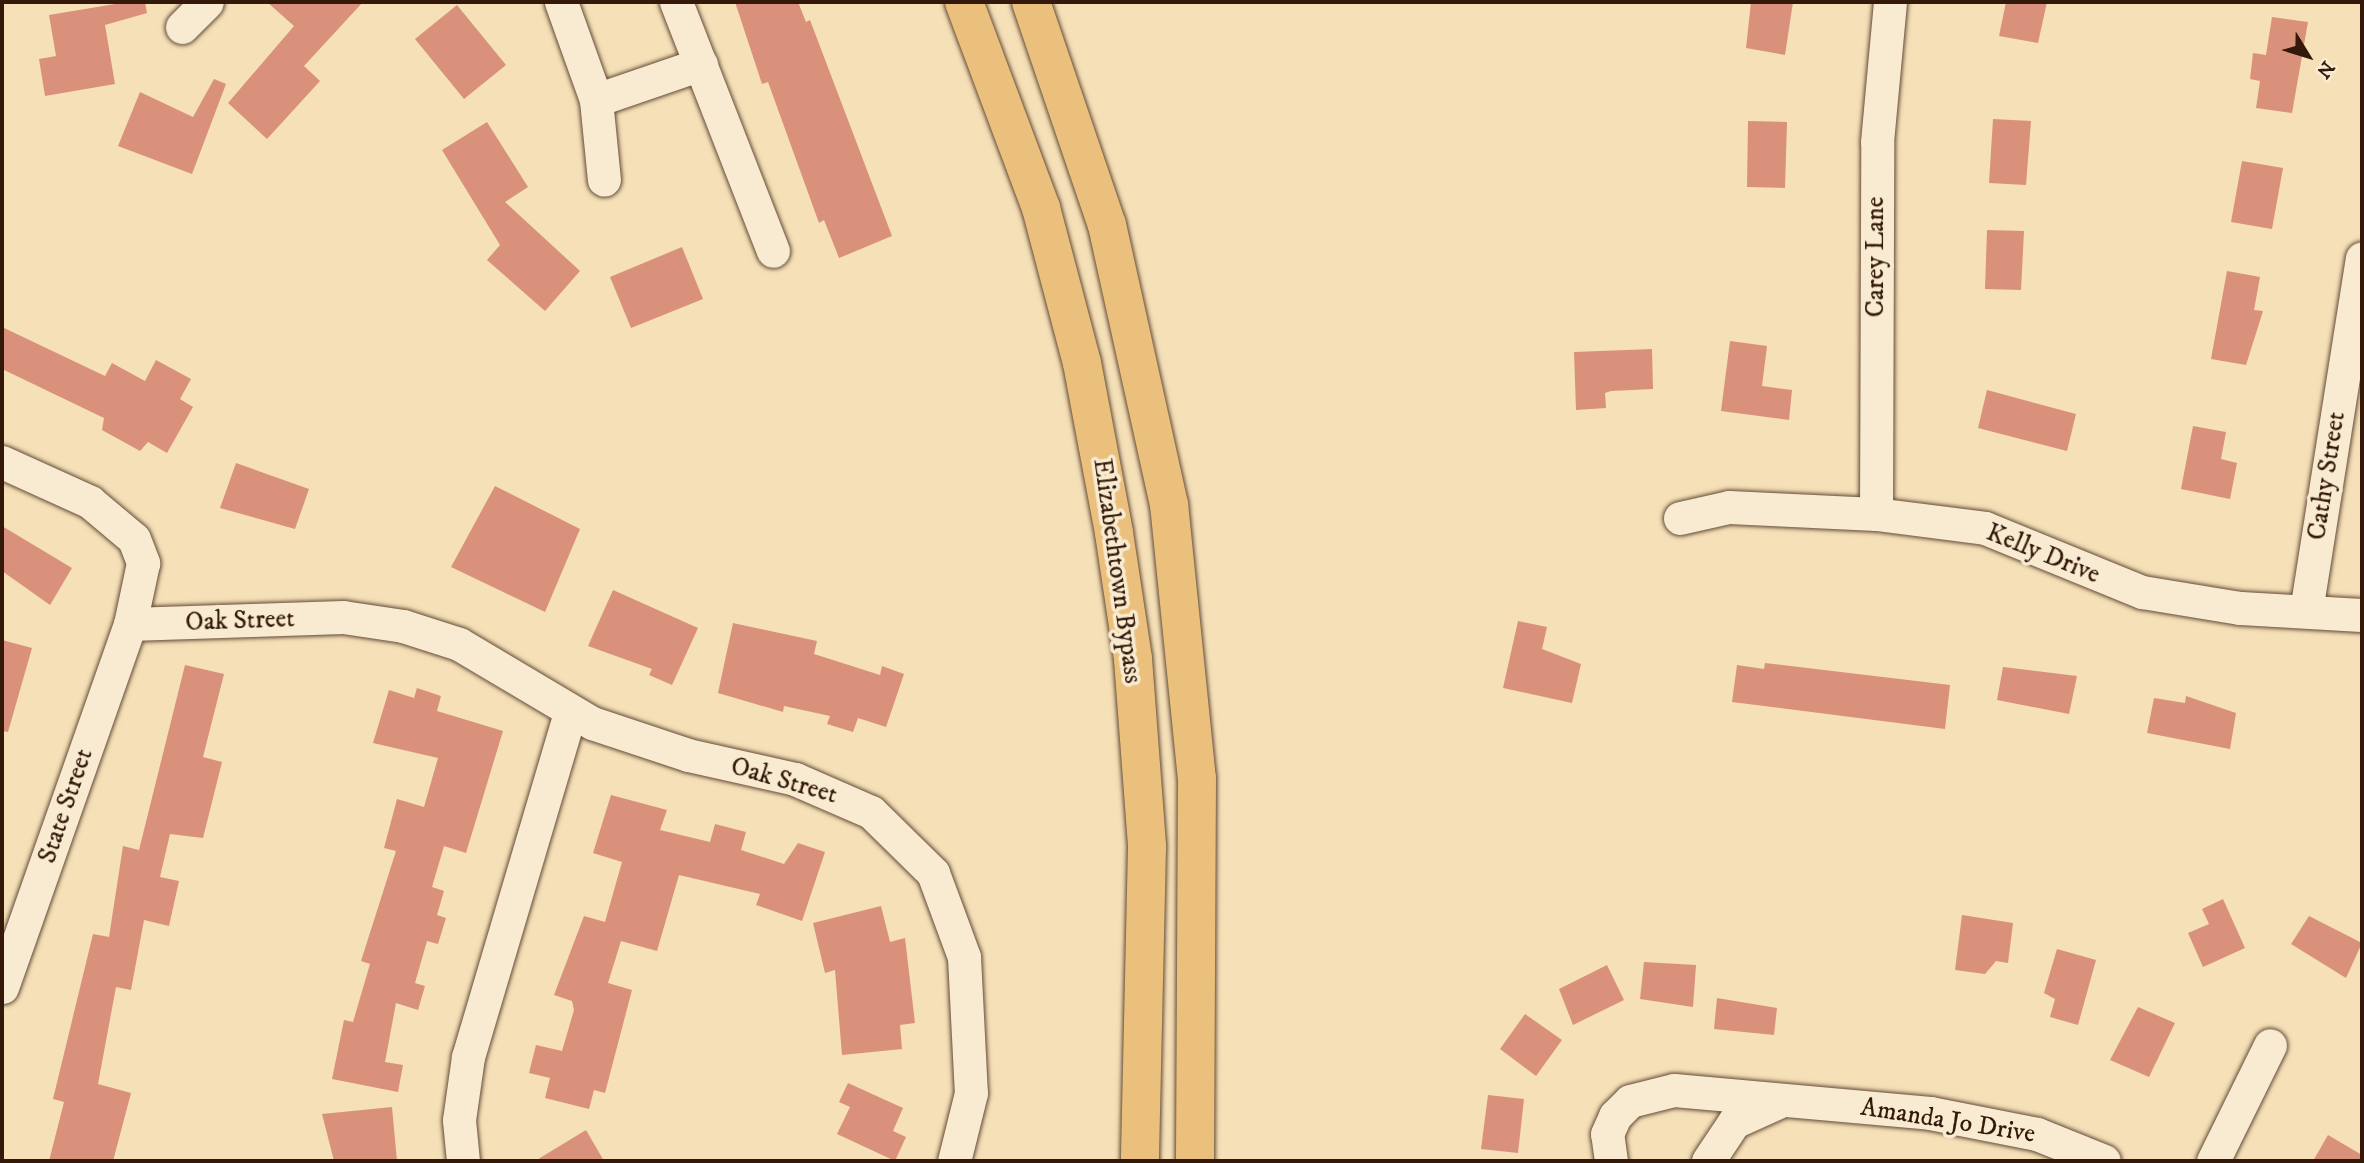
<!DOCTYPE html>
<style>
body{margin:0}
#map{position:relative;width:2364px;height:1163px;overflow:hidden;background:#f5e0b8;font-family:"IM FELL DW Pica",serif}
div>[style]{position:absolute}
.building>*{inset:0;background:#d9917c}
.roads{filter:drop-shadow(0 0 2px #644b36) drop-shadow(0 0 2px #644b36)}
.minor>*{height:33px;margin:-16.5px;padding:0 16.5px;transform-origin:16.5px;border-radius:16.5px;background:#f8ebd1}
.highway>*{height:38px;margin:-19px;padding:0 19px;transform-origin:19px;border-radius:19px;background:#eac07c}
span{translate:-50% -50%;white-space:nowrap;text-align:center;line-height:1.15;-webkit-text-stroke:7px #f8ebd1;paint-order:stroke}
.street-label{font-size:26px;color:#34190a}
.frame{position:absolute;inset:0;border:4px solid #34190a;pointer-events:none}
.north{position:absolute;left:2273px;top:21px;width:70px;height:70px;-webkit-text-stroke:5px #f8ebd1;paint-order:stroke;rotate:128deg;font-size:19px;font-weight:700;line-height:28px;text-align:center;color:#34190a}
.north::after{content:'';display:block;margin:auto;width:24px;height:32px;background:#34190a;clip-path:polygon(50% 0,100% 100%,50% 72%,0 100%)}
</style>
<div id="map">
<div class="building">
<i style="clip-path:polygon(127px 2px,145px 2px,147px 13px,105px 25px,115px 84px,45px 96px,39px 59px,56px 56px,49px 15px)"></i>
<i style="clip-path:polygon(267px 2px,363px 2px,304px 66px,320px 81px,267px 139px,228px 103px,294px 26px)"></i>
<i style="clip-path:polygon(735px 2px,798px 2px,806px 22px,810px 20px,892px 236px,839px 258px,824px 220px,819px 223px,768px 82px,762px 84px)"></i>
<i style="clip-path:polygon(1751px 2px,1793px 2px,1785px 55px,1746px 48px)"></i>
<i style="clip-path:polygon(2006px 2px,2047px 2px,2038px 43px,1999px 36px)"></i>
<i style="clip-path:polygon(457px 5px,506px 65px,464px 99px,415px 39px)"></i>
<i style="clip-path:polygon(2272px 17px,2308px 22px,2292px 113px,2256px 108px,2260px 81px,2250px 79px,2253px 53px,2266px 55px)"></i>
<i style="clip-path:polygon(214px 79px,226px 84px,192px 174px,118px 146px,140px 92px,193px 117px)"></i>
<i style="clip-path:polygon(1993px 119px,2031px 121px,2026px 185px,1989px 183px)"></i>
<i style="clip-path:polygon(1748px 121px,1787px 122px,1785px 188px,1747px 187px)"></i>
<i style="clip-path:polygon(487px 122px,528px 187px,505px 202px,580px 271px,545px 311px,487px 260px,500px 245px,442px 150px)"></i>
<i style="clip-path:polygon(2242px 161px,2283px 168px,2272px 229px,2231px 222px)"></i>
<i style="clip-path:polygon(1987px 230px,2024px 231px,2021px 290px,1985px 289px)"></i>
<i style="clip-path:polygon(682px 247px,703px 299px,631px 328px,610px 277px)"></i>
<i style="clip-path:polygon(2227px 271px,2260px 277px,2254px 310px,2263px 311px,2246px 365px,2211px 359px)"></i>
<i style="clip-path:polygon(2px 327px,105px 376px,112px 363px,145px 381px,156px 360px,191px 379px,180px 399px,193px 407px,167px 453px,148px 442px,140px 451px,102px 430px,104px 418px,2px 369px)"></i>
<i style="clip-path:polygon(1730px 341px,1767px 346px,1762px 386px,1792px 390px,1789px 420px,1721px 411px)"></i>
<i style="clip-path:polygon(1652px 349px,1653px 389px,1611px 391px,1605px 393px,1606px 408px,1576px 410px,1574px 352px)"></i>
<i style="clip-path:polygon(1987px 390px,2076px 414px,2067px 451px,1978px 428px)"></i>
<i style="clip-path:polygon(2193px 426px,2226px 432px,2221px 459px,2237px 463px,2230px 499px,2181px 489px)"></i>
<i style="clip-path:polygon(236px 463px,309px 489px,295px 529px,220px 508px)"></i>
<i style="clip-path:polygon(495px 486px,580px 529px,545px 612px,451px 567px)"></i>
<i style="clip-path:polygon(2px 526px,72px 568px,50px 605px,2px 571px)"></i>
<i style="clip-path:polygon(613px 590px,698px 628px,672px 685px,649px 675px,652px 669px,588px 646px)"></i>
<i style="clip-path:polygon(1518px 621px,1547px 627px,1542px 649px,1581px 664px,1572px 703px,1503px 688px)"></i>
<i style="clip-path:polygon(733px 623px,817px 641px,814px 654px,880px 675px,882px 666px,904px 674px,886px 727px,858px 718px,853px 732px,827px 724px,830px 716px,784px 706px,783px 712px,718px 693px)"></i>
<i style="clip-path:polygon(2px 640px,32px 648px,8px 732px,2px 731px)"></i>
<i style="clip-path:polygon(1765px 663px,1950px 685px,1945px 729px,1732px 702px,1737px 665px,1764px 669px)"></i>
<i style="clip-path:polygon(185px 665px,224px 674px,203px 757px,222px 762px,203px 838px,170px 834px,160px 877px,179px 881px,169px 926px,144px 920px,131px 990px,116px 987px,98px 1084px,131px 1093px,113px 1161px,49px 1161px,64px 1102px,53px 1099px,93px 934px,109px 937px,123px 846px,139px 850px)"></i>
<i style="clip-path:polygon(2003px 667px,2077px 676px,2069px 714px,1997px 700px)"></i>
<i style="clip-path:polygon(417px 688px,441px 696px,437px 711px,503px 731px,466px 853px,444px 846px,432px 887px,444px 891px,437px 915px,446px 918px,438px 944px,427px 941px,415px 983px,425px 986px,418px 1010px,396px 1003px,385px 1062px,403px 1065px,398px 1092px,332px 1079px,344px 1020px,353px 1022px,370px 964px,361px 961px,396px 851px,384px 848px,397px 799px,424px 807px,438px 758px,373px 743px,389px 690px,414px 698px)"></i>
<i style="clip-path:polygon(2186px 696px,2236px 713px,2230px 749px,2147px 733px,2154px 698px,2185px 703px)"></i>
<i style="clip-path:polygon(611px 795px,667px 810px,660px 830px,710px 842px,715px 824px,746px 832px,741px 850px,784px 864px,798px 843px,825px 852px,802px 921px,756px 905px,760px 894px,679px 875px,657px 951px,621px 941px,608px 983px,632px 990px,605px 1093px,594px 1090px,589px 1109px,545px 1098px,550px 1078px,529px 1073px,536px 1045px,562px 1051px,574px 1010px,572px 1001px,554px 995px,584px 916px,605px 922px,622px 862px,593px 853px)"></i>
<i style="clip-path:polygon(2223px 899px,2245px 948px,2203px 967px,2188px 933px,2209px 924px,2202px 909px)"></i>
<i style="clip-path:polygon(881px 906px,890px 942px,905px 938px,915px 1023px,900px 1025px,902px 1049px,842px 1055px,835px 970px,825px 973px,813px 923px)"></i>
<i style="clip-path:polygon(1962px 915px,2013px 923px,2008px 963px,1996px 961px,1985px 974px,1955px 970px)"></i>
<i style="clip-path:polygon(2309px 916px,2362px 943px,2346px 978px,2291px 944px)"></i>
<i style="clip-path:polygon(2057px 949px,2096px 960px,2078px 1025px,2050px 1017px,2055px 999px,2044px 993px)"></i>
<i style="clip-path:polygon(1644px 962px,1696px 965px,1693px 1007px,1640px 999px)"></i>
<i style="clip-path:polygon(1607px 965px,1624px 1000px,1573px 1025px,1559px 989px)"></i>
<i style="clip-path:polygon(1717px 998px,1777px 1008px,1774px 1035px,1714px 1029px)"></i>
<i style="clip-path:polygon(2138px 1007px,2175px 1023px,2149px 1077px,2110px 1060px)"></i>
<i style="clip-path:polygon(1525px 1014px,1562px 1040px,1536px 1076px,1500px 1049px)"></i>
<i style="clip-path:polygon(848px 1083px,903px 1108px,893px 1131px,906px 1137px,895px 1161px,837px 1134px,850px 1107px,839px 1102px)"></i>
<i style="clip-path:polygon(1488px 1095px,1524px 1099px,1518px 1153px,1481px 1149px)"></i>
<i style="clip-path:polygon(392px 1107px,397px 1161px,334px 1161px,322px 1114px)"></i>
<i style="clip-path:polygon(586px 1130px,604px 1161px,535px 1161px)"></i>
<i style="clip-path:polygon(2328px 1135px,2362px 1155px,2362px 1161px,2313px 1161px)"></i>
</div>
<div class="roads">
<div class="minor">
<i style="left:561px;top:2px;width:104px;rotate:70.3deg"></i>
<i style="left:596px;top:100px;width:80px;rotate:84.3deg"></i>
<i style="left:676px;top:2px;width:267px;rotate:68.7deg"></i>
<i style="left:182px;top:27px;width:35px;rotate:-45deg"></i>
<i style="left:596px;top:100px;width:111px;rotate:-18.9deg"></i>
<i style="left:2px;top:462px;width:97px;rotate:24.4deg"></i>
<i style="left:90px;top:502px;width:57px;rotate:40.1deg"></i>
<i style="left:134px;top:539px;width:26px;rotate:69deg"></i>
<i style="left:143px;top:563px;width:62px;rotate:102deg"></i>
<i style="left:130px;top:624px;width:385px;rotate:109.4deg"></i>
<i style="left:1876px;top:514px;width:372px;rotate:-89.8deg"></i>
<i style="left:1877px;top:142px;width:141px;rotate:-84.7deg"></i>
<i style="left:1680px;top:518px;width:50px;rotate:-12.7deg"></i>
<i style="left:1729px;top:507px;width:147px;rotate:2.7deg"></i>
<i style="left:1876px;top:514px;width:110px;rotate:7.3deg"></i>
<i style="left:1985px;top:528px;width:170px;rotate:22.2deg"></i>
<i style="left:2142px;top:592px;width:99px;rotate:9.3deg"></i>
<i style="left:2240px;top:608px;width:122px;rotate:3.3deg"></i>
<i style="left:2306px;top:611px;width:357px;rotate:-81deg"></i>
<i style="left:130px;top:624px;width:213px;rotate:-1.9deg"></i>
<i style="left:343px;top:617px;width:61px;rotate:8.5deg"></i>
<i style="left:403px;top:626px;width:59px;rotate:17.8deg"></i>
<i style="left:459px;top:644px;width:155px;rotate:30.7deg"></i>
<i style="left:592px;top:723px;width:101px;rotate:18.4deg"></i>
<i style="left:688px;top:755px;width:110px;rotate:12.6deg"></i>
<i style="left:795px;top:779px;width:83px;rotate:23.5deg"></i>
<i style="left:871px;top:812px;width:87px;rotate:44.5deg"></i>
<i style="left:933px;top:873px;width:90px;rotate:69.7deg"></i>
<i style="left:964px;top:957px;width:136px;rotate:87.1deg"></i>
<i style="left:971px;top:1093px;width:70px;rotate:104deg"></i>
<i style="left:463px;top:1161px;width:41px;rotate:-95.6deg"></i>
<i style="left:459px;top:1120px;width:64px;rotate:-81.9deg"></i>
<i style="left:468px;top:1057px;width:359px;rotate:-73.5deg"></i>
<i style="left:1611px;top:1161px;width:27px;rotate:-98deg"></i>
<i style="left:1607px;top:1134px;width:20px;rotate:-66deg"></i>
<i style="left:1615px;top:1116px;width:21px;rotate:-45deg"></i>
<i style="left:1630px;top:1101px;width:45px;rotate:-14deg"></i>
<i style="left:1674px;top:1090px;width:257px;rotate:5.1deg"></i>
<i style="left:1930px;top:1113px;width:109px;rotate:11.1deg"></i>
<i style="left:2037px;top:1134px;width:72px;rotate:21.9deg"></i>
<i style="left:1708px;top:1161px;width:47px;rotate:-56.3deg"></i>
<i style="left:1734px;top:1122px;width:48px;rotate:-24.4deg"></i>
<i style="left:2213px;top:1161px;width:129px;rotate:-63.8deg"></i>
</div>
<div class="highway">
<i style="left:964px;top:2px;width:220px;rotate:69.5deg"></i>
<i style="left:1041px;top:208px;width:160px;rotate:75.2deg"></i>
<i style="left:1082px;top:363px;width:173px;rotate:79.3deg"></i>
<i style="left:1114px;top:533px;width:127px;rotate:81.4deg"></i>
<i style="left:1133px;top:659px;width:189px;rotate:85.7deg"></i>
<i style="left:1147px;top:847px;width:314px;rotate:91.3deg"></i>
<i style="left:1031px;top:2px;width:236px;rotate:71.2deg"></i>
<i style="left:1107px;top:225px;width:286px;rotate:77.5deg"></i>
<i style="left:1169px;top:504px;width:275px;rotate:84.2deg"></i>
<i style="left:1197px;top:778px;width:383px;rotate:90.3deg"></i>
</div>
</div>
<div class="street-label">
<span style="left:1876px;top:257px;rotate:-90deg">Carey Lane</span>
<span style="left:2327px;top:476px;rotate:-81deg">Cathy Street</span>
<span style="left:2043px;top:554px;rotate:22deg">Kelly Drive</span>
<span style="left:1117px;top:571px;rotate:82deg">Elizabethtown Bypass</span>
<span style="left:240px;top:621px;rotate:-2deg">Oak Street</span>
<span style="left:784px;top:781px;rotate:16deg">Oak Street</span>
<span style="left:66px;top:806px;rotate:-71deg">State Street</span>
<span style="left:1948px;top:1121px;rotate:9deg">Amanda Jo Drive</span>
</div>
<div class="frame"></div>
<div class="north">N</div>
</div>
